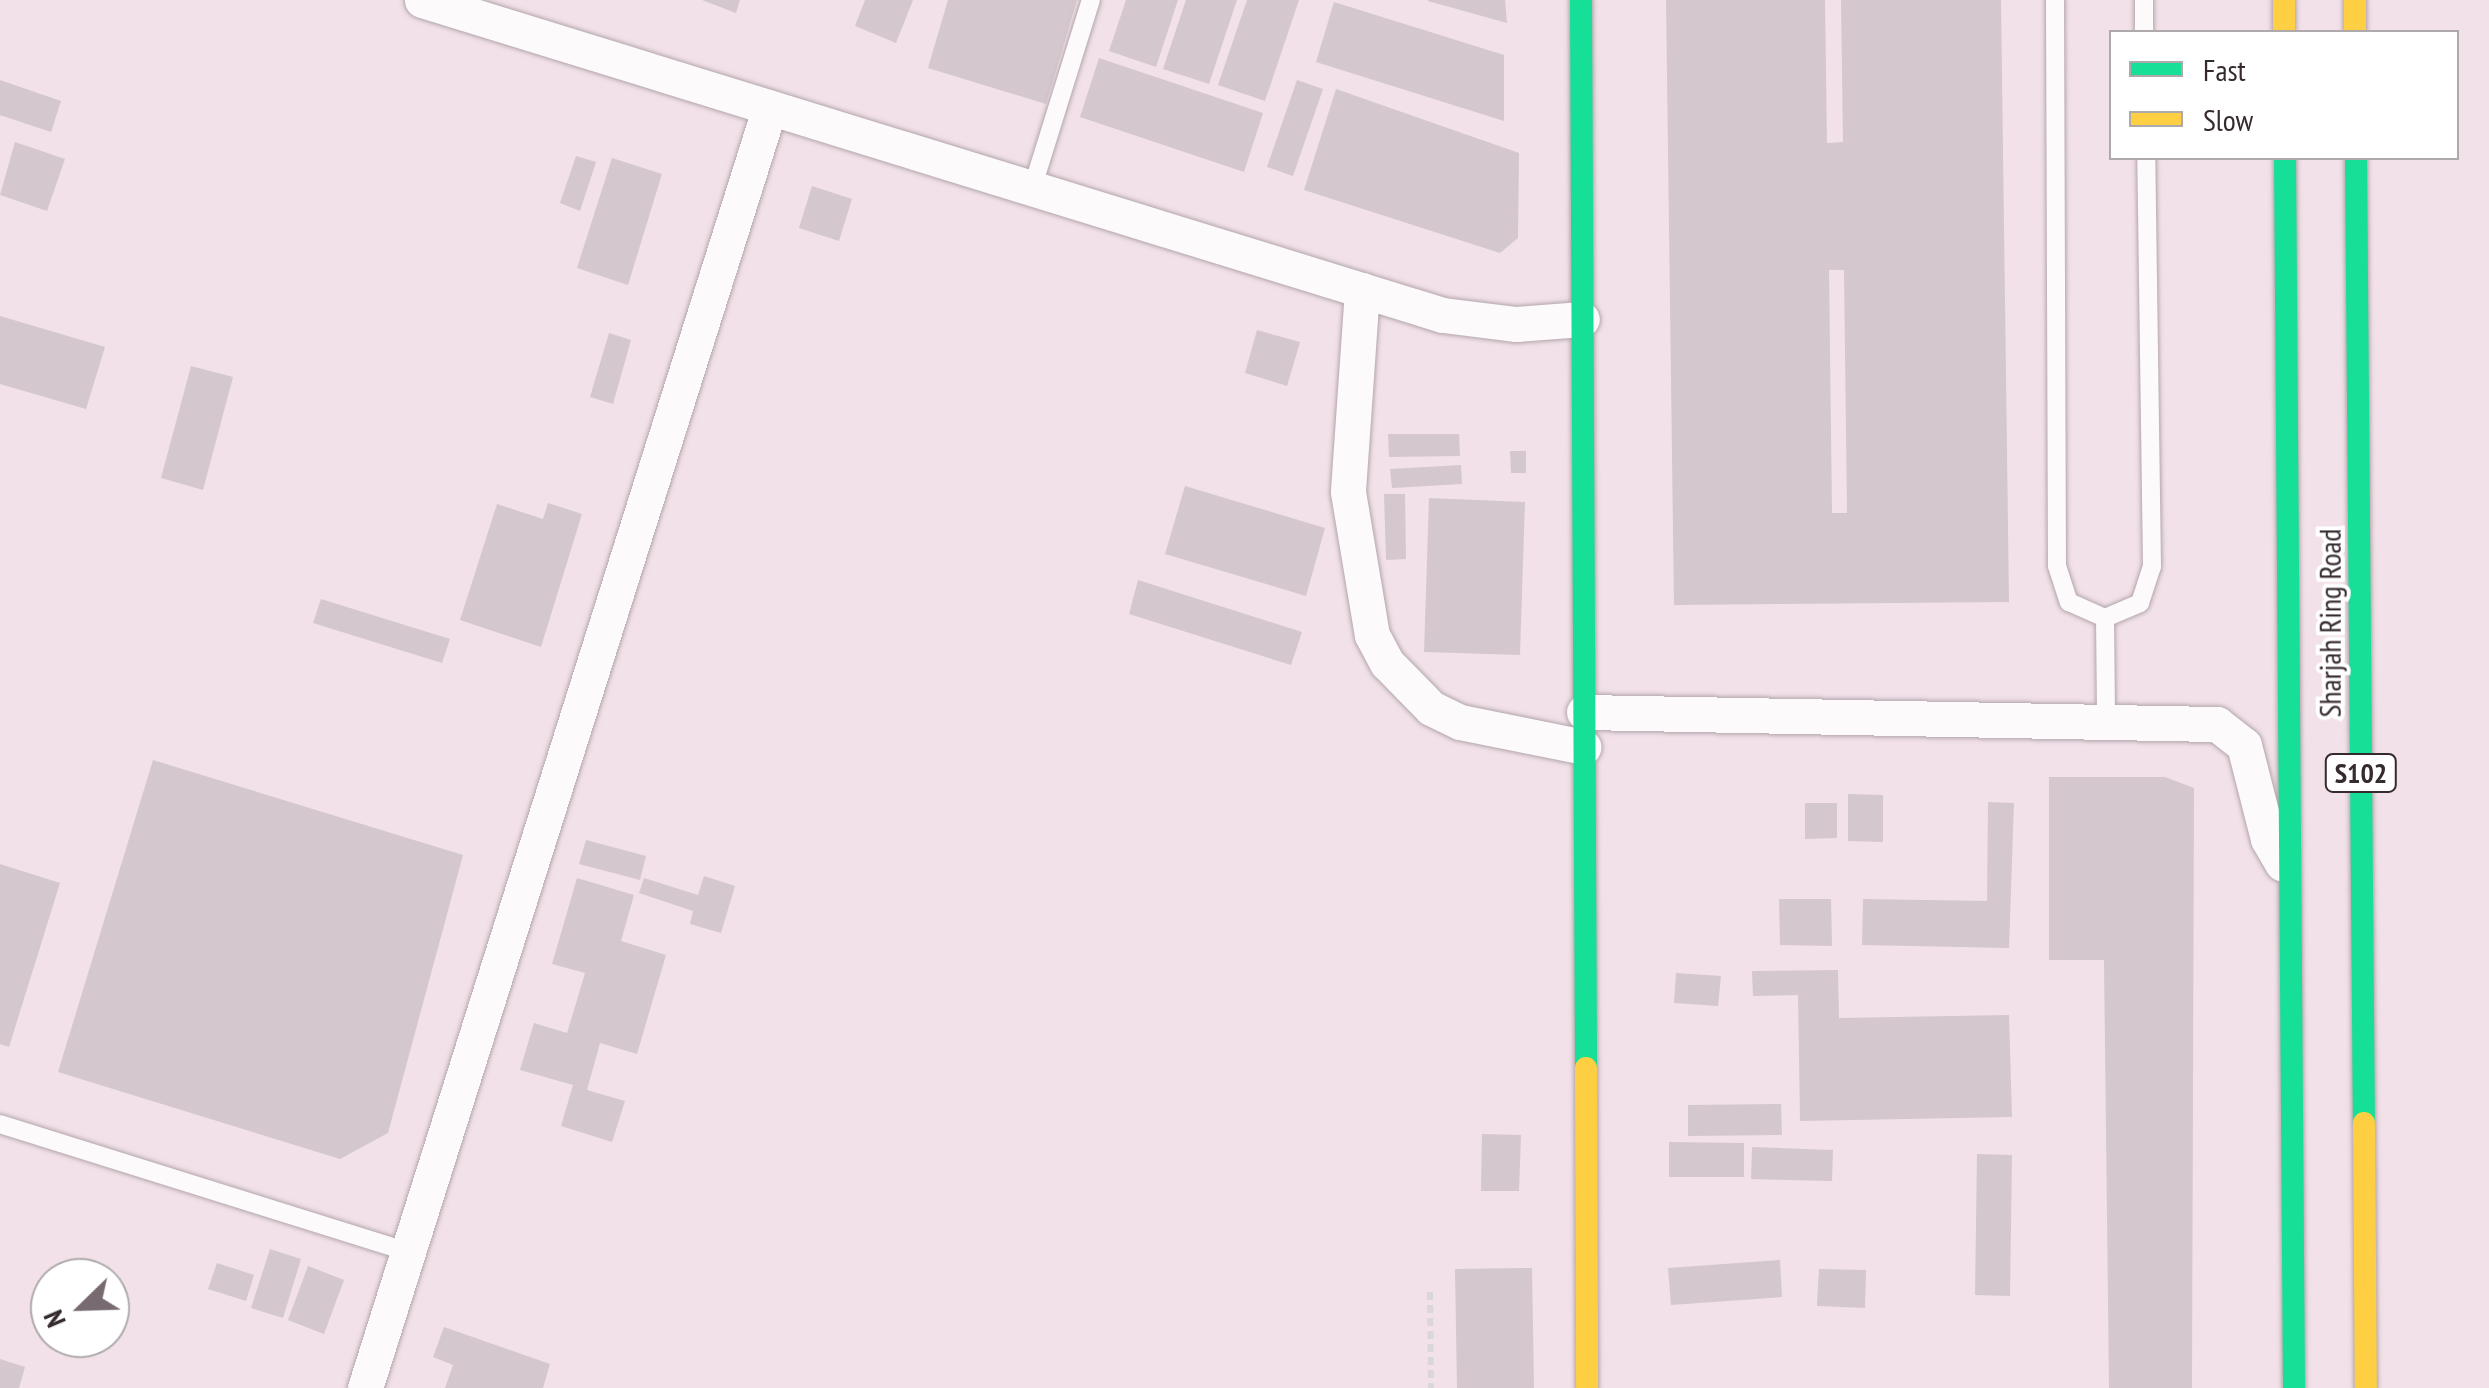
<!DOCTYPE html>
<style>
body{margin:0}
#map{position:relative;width:2489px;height:1388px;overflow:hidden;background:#f2e1e9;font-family:"PT Sans Narrow",sans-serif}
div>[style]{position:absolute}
.building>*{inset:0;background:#d4c7cd}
.path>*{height:6px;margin-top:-3px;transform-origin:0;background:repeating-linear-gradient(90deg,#dbd6d8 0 8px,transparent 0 13px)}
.roads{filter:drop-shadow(0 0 2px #b3a6ac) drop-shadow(0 0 2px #b3a6ac)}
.lane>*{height:18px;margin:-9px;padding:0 9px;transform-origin:9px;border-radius:9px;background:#fdfafc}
.street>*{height:35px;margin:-17.5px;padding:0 17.5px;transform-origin:17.5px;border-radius:17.5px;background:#fdfafc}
.fast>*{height:22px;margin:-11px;padding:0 11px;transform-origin:11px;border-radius:11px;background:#16e098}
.slow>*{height:22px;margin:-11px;padding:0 11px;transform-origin:11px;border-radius:11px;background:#ffcf43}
span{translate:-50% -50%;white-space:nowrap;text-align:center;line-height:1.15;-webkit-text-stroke:8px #fff;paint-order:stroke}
.shield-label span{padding:2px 8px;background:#fff;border:2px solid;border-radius:8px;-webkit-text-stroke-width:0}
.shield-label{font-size:28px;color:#352a2f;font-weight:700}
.street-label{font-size:30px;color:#352a2f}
.legend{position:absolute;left:2109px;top:30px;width:350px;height:130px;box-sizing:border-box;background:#fff;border:2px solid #aeaaac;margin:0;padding:12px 18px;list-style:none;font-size:30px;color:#352a2f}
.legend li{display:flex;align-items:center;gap:20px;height:50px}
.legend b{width:50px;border:2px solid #aeaaac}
.north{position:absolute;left:30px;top:1258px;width:100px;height:100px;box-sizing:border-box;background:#fff;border:2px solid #aeaaac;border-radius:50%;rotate:247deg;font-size:28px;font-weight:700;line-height:40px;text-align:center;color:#352a2f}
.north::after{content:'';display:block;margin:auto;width:35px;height:45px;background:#776a70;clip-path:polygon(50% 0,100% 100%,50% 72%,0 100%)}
</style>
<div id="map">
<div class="building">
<i style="clip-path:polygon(702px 0,740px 0,736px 13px)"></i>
<i style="clip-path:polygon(865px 0,913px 0,896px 43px,855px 26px)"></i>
<i style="clip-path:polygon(948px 0,1077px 0,1046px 104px,928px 68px)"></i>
<i style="clip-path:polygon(1126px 0,1178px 0,1156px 67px,1109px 51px)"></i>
<i style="clip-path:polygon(1186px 0,1237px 0,1209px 84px,1163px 69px)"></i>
<i style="clip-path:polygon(1247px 0,1299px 0,1265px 101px,1218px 85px)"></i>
<i style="clip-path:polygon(1428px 0,1505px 0,1507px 23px,1428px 1px)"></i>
<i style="clip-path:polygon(evenodd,1666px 0,1825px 0,1827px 143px,1843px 142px,1841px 0,2001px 0,2009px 602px,1674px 605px,1666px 0,1829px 270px,1844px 270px,1847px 513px,1832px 513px,1829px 270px)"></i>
<i style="clip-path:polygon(1334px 2px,1504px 55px,1504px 121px,1316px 62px)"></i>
<i style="clip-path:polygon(1099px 58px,1263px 113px,1244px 172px,1080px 117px)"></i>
<i style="clip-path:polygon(0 80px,61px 101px,51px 132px,0 115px)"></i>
<i style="clip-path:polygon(1297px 80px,1323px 89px,1293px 176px,1267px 167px)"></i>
<i style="clip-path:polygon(1336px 89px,1519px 153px,1518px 238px,1500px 253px,1304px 190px)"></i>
<i style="clip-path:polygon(15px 142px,65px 159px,47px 211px,0 195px)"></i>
<i style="clip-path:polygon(576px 156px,596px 162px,580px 211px,560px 203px)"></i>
<i style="clip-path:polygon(612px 158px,662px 174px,628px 285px,577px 268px)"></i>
<i style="clip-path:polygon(812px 186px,852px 199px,839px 241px,799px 228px)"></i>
<i style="clip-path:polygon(0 316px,105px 347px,86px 409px,0 384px)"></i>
<i style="clip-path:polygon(1257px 330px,1300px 342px,1287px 386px,1245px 373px)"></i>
<i style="clip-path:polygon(609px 333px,631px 340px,613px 404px,590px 397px)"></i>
<i style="clip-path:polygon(191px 366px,233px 377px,203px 490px,161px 478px)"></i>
<i style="clip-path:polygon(1388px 434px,1459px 434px,1460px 456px,1389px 457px)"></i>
<i style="clip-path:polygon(1510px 451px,1526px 451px,1526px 473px,1511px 473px)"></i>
<i style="clip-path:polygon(1461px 465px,1462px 484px,1392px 488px,1390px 469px)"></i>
<i style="clip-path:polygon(1185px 486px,1325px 528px,1306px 596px,1165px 554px)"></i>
<i style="clip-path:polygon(1384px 494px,1405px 494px,1406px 559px,1386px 560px)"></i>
<i style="clip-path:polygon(1429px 498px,1525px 502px,1520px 655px,1424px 652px)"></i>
<i style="clip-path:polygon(548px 503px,582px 514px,541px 647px,460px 620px,497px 504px,543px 519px)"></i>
<i style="clip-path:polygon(1138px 580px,1302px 632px,1291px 665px,1129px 614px)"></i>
<i style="clip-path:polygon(321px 599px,450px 639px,442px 663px,313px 623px)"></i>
<i style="clip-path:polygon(153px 760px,463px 855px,388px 1133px,340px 1159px,58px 1072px)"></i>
<i style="clip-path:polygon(2049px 777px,2165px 777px,2194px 788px,2192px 1388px,2109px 1388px,2104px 960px,2049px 960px)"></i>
<i style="clip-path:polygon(1848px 794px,1883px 795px,1883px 842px,1848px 841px)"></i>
<i style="clip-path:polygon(1988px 802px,2014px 803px,2009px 948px,1862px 945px,1863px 899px,1987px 901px)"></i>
<i style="clip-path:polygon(1805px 803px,1837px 803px,1837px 838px,1805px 839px)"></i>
<i style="clip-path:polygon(586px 840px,646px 856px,640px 880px,579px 864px)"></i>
<i style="clip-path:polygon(0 864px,60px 883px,9px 1047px,0 1044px)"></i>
<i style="clip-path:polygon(704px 876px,735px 886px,721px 933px,690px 924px,693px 911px,639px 893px,644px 878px,698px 895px)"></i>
<i style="clip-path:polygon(577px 878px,634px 895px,621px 941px,666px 955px,637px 1054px,600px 1043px,587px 1090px,625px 1101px,612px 1142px,561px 1126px,573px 1085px,520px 1070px,534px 1023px,567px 1033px,574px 1010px,585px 973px,552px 964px)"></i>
<i style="clip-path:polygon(1779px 899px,1831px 899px,1832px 946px,1780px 945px)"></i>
<i style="clip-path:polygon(1838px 970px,1839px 1018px,2009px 1015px,2012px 1117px,1800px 1121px,1798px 995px,1753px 996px,1752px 971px)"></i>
<i style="clip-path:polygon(1676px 973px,1721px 976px,1718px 1006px,1674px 1003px)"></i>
<i style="clip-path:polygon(1781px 1104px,1782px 1135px,1688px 1136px,1688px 1105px)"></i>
<i style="clip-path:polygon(1482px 1134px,1521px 1135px,1519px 1191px,1481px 1191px)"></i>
<i style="clip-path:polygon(1669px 1142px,1744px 1143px,1744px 1177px,1669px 1177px)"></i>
<i style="clip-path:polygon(1752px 1147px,1833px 1150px,1832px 1181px,1751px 1179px)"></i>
<i style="clip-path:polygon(1977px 1154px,2012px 1155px,2010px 1296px,1975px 1295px)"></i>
<i style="clip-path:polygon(270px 1249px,301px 1259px,283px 1318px,251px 1308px)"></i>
<i style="clip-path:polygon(1780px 1260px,1782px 1297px,1671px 1305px,1668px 1268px)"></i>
<i style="clip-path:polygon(217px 1263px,254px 1275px,246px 1301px,208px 1289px)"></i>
<i style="clip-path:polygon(308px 1266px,344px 1280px,324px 1334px,288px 1320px)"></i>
<i style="clip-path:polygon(1532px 1268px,1534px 1388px,1457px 1388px,1455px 1269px)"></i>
<i style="clip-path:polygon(1819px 1269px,1866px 1270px,1865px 1308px,1817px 1306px)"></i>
<i style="clip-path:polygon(444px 1327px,550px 1364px,543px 1388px,445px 1388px,453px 1365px,433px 1357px)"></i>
<i style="clip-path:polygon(0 1359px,25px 1367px,19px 1388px,0 1388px)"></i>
</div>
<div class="path">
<i style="left:1430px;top:1292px;width:96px;rotate:89.4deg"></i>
</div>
<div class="roads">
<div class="lane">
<i style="left:2055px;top:0;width:566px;rotate:89.8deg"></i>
<i style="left:2057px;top:566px;width:38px;rotate:72deg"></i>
<i style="left:2069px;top:602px;width:39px;rotate:24deg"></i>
<i style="left:2105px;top:618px;width:38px;rotate:-23deg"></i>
<i style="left:2140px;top:603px;width:38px;rotate:-72deg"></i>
<i style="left:2152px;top:567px;width:409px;rotate:-90.8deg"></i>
<i style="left:2144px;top:0;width:32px;rotate:90deg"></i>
<i style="left:1032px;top:189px;width:198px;rotate:-72.7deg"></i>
<i style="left:2105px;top:618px;width:100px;rotate:89.4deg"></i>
<i style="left:0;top:1124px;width:428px;rotate:17.4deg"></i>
</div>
<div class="street">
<i style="left:422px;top:0;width:1068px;rotate:17.15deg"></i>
<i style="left:1443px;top:315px;width:74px;rotate:7deg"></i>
<i style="left:1516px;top:324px;width:66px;rotate:-4.3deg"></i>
<i style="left:1362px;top:290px;width:202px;rotate:94deg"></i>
<i style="left:1348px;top:492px;width:145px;rotate:80.5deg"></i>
<i style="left:1372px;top:635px;width:32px;rotate:62deg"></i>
<i style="left:1387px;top:663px;width:63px;rotate:45.6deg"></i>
<i style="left:1431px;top:708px;width:32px;rotate:26deg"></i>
<i style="left:1460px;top:722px;width:126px;rotate:11.4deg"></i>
<i style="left:1584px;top:712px;width:633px;rotate:1.09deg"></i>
<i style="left:2217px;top:724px;width:34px;rotate:38deg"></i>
<i style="left:2244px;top:745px;width:97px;rotate:75.7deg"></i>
<i style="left:2268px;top:839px;width:28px;rotate:60deg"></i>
<i style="left:365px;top:1388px;width:1343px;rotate:-72.46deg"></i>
</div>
<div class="fast">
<i style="left:1581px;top:0;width:1068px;rotate:89.73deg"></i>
<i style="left:2285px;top:158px;width:1230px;rotate:89.58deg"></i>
<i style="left:2356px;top:158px;width:965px;rotate:89.53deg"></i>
</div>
<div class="slow">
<i style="left:2284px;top:0;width:32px;rotate:90deg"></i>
<i style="left:2355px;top:0;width:32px;rotate:90deg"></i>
<i style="left:1586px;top:1068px;width:320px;rotate:89.8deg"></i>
<i style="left:2364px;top:1123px;width:265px;rotate:89.6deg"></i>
</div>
</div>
<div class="shield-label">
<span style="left:2361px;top:773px">S102</span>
</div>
<div class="street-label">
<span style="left:2330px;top:623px;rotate:-90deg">Sharjah Ring Road</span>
</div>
<ul class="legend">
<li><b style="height:12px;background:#16e098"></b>Fast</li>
<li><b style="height:12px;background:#ffcf43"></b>Slow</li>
</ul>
<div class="north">N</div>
</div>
